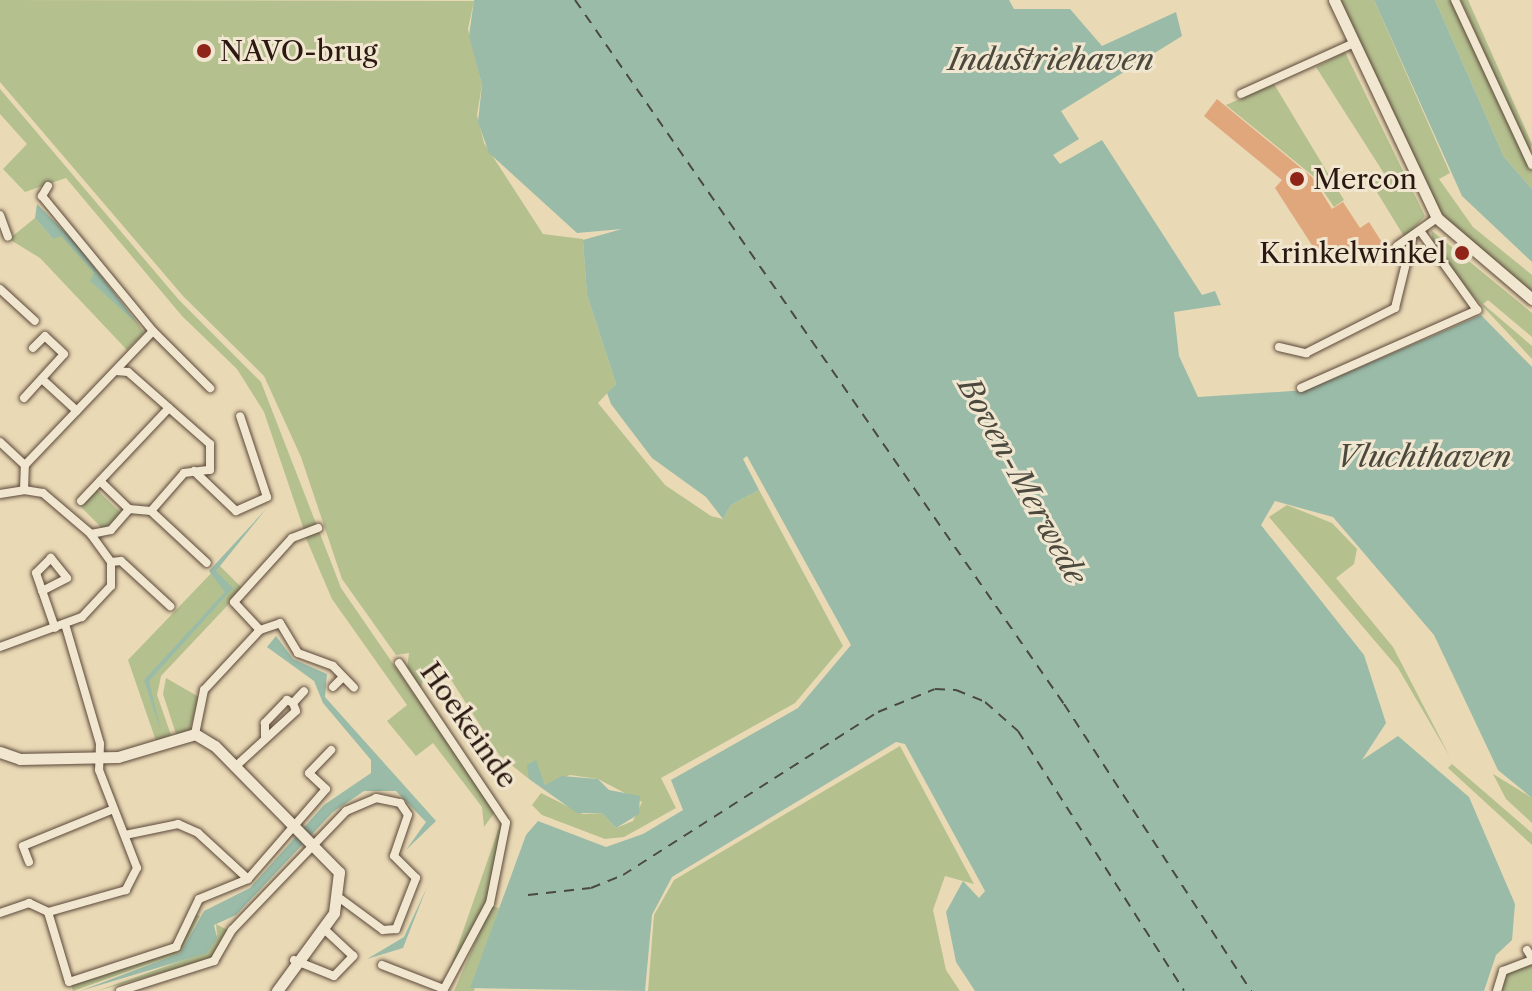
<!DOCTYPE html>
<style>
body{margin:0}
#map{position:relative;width:1532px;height:991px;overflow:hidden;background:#ead9b5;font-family:"Libre Caslon Text",serif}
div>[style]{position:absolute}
.green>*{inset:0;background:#b5c08f}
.water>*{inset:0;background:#99bba8}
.ferry>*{height:2px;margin-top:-1px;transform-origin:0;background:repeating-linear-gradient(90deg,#4b493e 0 10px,transparent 0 18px)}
.building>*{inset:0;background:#e0a67c}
.roads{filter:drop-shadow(0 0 2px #5a483a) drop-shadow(0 0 2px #5a483a)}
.street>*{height:8px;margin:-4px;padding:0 4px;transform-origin:4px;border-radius:4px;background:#f1e6cf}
.secondary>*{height:11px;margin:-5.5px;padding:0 5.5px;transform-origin:5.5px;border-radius:5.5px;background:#f1e6cf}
.dots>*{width:22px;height:22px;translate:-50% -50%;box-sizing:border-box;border:4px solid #f1e6cf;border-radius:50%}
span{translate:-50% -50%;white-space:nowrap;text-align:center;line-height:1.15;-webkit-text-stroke:6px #f1e6cf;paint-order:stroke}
.poi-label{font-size:28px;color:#2a1811}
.left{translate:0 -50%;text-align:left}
.right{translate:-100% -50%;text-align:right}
.street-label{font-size:28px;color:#2a1811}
.water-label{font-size:30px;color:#4b493e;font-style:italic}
</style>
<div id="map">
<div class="green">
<i style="clip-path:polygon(0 0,474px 1px,468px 29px,482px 85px,477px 115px,484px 143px,543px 234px,583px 239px,587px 295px,616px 384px,598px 403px,665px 485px,711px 516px,723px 519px,731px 505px,759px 490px,843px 646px,795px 703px,661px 778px,676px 808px,624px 837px,605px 839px,542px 815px,532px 805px,541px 793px,583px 814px,602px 813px,616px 828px,633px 821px,642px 802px,598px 779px,570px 775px,545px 785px,539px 770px,529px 768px,529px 779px,499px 755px,441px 664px,427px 672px,419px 691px,407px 669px,409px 653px,396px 655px,342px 579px,301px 457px,264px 376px,183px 296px,0 82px)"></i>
<i style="clip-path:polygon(1340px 0,1374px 0,1450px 173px,1439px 179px,1473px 227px,1532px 275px,1532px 293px,1443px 220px)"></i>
<i style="clip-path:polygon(1435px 0,1455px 0,1532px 165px,1532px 189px,1504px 157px)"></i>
<i style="clip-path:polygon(1461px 0,1468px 0,1532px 144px,1529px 155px)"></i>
<i style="clip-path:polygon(1345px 52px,1425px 216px,1405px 238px,1372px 184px,1385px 175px,1316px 67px)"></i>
<i style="clip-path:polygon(1274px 84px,1344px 200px,1334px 207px,1313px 176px,1226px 105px)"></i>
<i style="clip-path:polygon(0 89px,179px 300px,261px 382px,317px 526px,304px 530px,264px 412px,237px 369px,182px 316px,66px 178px,25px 192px,3px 169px,27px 144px,0 114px)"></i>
<i style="clip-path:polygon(35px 218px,53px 239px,61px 235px,139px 325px,144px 333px,127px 350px,40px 258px,9px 239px)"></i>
<i style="clip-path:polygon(1431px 230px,1532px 313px,1532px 337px,1488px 300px,1483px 304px,1532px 346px,1532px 359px,1434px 254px)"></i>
<i style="clip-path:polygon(96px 489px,122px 514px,103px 529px,80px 506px)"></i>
<i style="clip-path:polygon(1287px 505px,1332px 523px,1357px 549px,1354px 564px,1336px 578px,1393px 647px,1450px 757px,1398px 668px,1269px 517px)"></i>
<i style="clip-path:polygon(319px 531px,341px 588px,495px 812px,484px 827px,482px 807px,433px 743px,416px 756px,387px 721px,407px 705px,332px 599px,305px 536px)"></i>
<i style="clip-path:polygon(219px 565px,243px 589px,161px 676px,157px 695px,171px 735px,156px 741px,128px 660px)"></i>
<i style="clip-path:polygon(166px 678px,199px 697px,189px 733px,176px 734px,163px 694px)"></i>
<i style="clip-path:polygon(900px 746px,974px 884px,945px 876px,933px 910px,946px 970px,960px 991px,648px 991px,654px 915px,674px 880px)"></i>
<i style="clip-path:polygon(1452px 764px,1532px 833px,1532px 845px,1448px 768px)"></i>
<i style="clip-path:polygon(1493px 774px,1532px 798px,1532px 823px,1506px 799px)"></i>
<i style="clip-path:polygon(502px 819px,502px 854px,469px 949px,446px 980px)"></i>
<i style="clip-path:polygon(491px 906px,499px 908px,474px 991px,454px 991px)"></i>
<i style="clip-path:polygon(194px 914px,200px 916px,180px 953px,73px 991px,71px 985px,173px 951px)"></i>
<i style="clip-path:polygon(216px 924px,229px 931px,210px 959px,97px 991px,189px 958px,217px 935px)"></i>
<i style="clip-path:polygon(1532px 963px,1532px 991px,1502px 991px,1506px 974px)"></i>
</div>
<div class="water">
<i style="clip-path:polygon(474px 0,1009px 0,1014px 9px,1070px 9px,1102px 46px,1176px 12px,1182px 36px,1061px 111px,1079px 139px,1053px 155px,1060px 164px,1102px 140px,1202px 295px,1215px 291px,1221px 305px,1174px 312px,1179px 356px,1198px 397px,1307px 390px,1481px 315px,1532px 367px,1532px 798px,1498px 770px,1434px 635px,1333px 517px,1275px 501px,1261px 525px,1364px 655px,1386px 723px,1362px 760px,1398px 736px,1469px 797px,1515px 904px,1512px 940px,1496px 955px,1484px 991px,975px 991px,956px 962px,946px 912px,963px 881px,979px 898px,985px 891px,905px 744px,896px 742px,672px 877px,652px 915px,645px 991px,470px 988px,526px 835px,538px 821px,606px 847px,643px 834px,683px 810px,671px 780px,798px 708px,851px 645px,747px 456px,743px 459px,759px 490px,731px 505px,723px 519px,706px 497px,652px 458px,611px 404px,607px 393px,616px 384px,587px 295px,583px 240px,622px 229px,577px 233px,489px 153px,478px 122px,482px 85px,469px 36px)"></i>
<i style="clip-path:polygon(1374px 0,1435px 0,1504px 157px,1532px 189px,1532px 262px,1462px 196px)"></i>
<i style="clip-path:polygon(37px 204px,75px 242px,139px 325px,90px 281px,94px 273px,61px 236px,53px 239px,35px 218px)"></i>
<i style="clip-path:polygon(266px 509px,216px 571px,233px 588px,149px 681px,161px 731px,144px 680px,225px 592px,209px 571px)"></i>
<i style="clip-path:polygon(276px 636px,293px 659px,327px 674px,325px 697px,436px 821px,406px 850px,426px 822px,396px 791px,364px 791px,333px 812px,236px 915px,214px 925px,217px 938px,207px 953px,80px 991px,180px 953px,204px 911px,250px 888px,324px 805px,371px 773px,371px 760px,323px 703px,314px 681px,267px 647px)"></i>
<i style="clip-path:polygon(536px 760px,545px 785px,562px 776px,598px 779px,609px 790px,640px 796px,639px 814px,616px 828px,602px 813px,577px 813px,529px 779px,527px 765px)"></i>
<i style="clip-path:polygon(427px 887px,403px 948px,367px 959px,404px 937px)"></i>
</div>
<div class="ferry">
<i style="left:575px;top:0;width:857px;rotate:55.22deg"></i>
<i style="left:1064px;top:704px;width:343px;rotate:56.9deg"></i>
<i style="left:528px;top:895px;width:63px;rotate:-6.3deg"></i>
<i style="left:591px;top:888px;width:35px;rotate:-22deg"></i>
<i style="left:623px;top:875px;width:303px;rotate:-32.6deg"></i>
<i style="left:878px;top:712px;width:61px;rotate:-22deg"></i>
<i style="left:935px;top:689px;width:21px;rotate:3deg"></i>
<i style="left:956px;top:690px;width:31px;rotate:22deg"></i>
<i style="left:985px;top:702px;width:44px;rotate:41.3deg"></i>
<i style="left:1018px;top:731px;width:308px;rotate:57.4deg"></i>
</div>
<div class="building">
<i style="clip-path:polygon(1217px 99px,1312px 177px,1332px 209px,1343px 202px,1360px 228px,1369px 222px,1383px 244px,1338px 259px,1332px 248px,1319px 256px,1275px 188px,1282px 180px,1204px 116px)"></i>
</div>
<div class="roads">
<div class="street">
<i style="left:1455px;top:0;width:182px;rotate:65deg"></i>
<i style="left:1241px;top:94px;width:124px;rotate:-24.3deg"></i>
<i style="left:48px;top:186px;width:12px;rotate:121deg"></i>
<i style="left:42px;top:196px;width:175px;rotate:50.6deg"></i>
<i style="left:153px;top:331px;width:81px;rotate:45deg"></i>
<i style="left:0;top:215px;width:23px;rotate:70deg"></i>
<i style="left:1397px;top:246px;width:49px;rotate:-35deg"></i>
<i style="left:0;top:289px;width:47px;rotate:42.4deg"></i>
<i style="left:1279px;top:347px;width:28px;rotate:13deg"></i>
<i style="left:1306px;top:353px;width:100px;rotate:-26.8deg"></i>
<i style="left:1395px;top:308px;width:71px;rotate:-76.2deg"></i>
<i style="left:42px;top:379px;width:47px;rotate:42.4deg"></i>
<i style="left:1301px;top:388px;width:193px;rotate:-23.9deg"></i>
<i style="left:1477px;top:310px;width:96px;rotate:-125.7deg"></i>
<i style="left:24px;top:398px;width:59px;rotate:-47.7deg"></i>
<i style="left:64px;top:354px;width:26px;rotate:-137deg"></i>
<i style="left:45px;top:336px;width:17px;rotate:135deg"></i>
<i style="left:0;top:442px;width:34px;rotate:43deg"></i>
<i style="left:194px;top:471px;width:58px;rotate:43.6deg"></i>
<i style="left:236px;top:511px;width:34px;rotate:-24deg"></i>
<i style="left:267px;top:497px;width:85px;rotate:-108.4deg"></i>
<i style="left:100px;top:481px;width:40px;rotate:44deg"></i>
<i style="left:24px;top:490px;width:19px;rotate:9deg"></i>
<i style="left:43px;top:493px;width:63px;rotate:40.5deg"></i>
<i style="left:91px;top:534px;width:20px;rotate:-11deg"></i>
<i style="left:111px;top:530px;width:28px;rotate:-49deg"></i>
<i style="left:129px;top:509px;width:22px;rotate:5deg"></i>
<i style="left:151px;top:511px;width:50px;rotate:-49deg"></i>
<i style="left:184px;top:473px;width:26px;rotate:-7deg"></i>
<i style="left:210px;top:470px;width:26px;rotate:-90deg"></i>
<i style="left:210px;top:444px;width:109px;rotate:-138.7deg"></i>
<i style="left:128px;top:372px;width:12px;rotate:-175deg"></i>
<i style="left:0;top:494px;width:24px;rotate:-9deg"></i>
<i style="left:24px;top:490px;width:25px;rotate:-88deg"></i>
<i style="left:25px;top:465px;width:185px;rotate:-46.3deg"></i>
<i style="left:81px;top:501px;width:128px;rotate:-46.6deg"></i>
<i style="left:151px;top:511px;width:76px;rotate:42.9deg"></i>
<i style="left:111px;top:562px;width:10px;rotate:-6deg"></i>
<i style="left:121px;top:561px;width:67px;rotate:42.6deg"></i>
<i style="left:42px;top:591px;width:28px;rotate:-27deg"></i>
<i style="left:67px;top:578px;width:26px;rotate:-129deg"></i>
<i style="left:51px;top:558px;width:21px;rotate:135deg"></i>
<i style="left:36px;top:573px;width:58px;rotate:70.9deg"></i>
<i style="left:65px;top:624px;width:125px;rotate:73.7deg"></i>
<i style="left:100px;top:744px;width:26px;rotate:92deg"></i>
<i style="left:99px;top:770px;width:105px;rotate:68.8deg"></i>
<i style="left:137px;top:868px;width:25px;rotate:117deg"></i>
<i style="left:126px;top:890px;width:81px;rotate:164.2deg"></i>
<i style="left:48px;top:912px;width:73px;rotate:73.3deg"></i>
<i style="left:69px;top:982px;width:113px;rotate:-18.1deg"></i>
<i style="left:176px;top:947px;width:53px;rotate:-64.4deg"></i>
<i style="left:199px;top:899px;width:53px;rotate:-22.2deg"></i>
<i style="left:248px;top:879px;width:119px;rotate:-49.1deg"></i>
<i style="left:326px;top:789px;width:23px;rotate:-137deg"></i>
<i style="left:309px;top:773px;width:32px;rotate:-46deg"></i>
<i style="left:260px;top:630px;width:21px;rotate:-19deg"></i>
<i style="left:280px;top:623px;width:35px;rotate:59deg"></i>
<i style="left:298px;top:653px;width:37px;rotate:20deg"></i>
<i style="left:333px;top:666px;width:30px;rotate:46deg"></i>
<i style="left:0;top:647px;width:87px;rotate:-20.1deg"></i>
<i style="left:82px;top:617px;width:42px;rotate:-46.9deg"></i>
<i style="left:111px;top:586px;width:24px;rotate:-90deg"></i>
<i style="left:111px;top:562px;width:34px;rotate:-126deg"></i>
<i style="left:399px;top:663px;width:192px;rotate:56.2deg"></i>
<i style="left:506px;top:823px;width:82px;rotate:101.3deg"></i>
<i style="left:490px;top:903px;width:100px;rotate:118.1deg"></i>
<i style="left:333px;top:687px;width:14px;rotate:-45deg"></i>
<i style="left:293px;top:703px;width:16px;rotate:-47deg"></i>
<i style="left:195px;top:734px;width:45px;rotate:-78.4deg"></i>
<i style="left:204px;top:690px;width:82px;rotate:-47deg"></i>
<i style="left:260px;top:630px;width:38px;rotate:-133deg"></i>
<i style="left:234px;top:602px;width:86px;rotate:-47.8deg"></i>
<i style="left:292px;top:538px;width:28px;rotate:-21deg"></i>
<i style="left:236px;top:766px;width:81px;rotate:-42.5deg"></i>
<i style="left:296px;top:711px;width:9px;rotate:-111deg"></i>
<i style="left:293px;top:703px;width:7px;rotate:-153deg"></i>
<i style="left:287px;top:700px;width:32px;rotate:134deg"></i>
<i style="left:265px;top:723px;width:13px;rotate:90deg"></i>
<i style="left:125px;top:835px;width:54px;rotate:-11.7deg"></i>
<i style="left:178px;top:824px;width:22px;rotate:24deg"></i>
<i style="left:198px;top:833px;width:68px;rotate:42.6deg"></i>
<i style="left:29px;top:862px;width:17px;rotate:-111deg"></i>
<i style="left:23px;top:846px;width:95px;rotate:-22.2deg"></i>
<i style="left:0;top:913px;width:31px;rotate:-19deg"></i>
<i style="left:29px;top:903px;width:21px;rotate:25deg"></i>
<i style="left:1527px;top:950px;width:9px;rotate:58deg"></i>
<i style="left:294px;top:960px;width:43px;rotate:21.8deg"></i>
<i style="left:334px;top:976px;width:28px;rotate:-46deg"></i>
<i style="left:353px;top:956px;width:41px;rotate:-137deg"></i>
<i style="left:382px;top:965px;width:66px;rotate:21.2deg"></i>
<i style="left:120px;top:991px;width:99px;rotate:-17.7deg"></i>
<i style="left:214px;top:961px;width:36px;rotate:-60deg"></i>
<i style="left:232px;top:930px;width:165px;rotate:-46.2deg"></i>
<i style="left:346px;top:811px;width:33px;rotate:-23deg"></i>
<i style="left:376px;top:798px;width:25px;rotate:12deg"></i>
<i style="left:400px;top:803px;width:14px;rotate:56deg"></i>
<i style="left:408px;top:815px;width:43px;rotate:108.9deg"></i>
<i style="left:394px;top:856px;width:31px;rotate:45deg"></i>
<i style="left:416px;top:878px;width:55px;rotate:111.4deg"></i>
<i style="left:396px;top:929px;width:13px;rotate:176deg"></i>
<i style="left:383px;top:930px;width:52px;rotate:-143.6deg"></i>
<i style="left:1497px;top:991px;width:21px;rotate:-73deg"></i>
<i style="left:1503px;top:971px;width:31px;rotate:-21deg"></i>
</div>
<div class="secondary">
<i style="left:1334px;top:0;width:241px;rotate:64.7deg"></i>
<i style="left:1437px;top:218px;width:125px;rotate:40.5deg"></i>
<i style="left:0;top:752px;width:21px;rotate:19deg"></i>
<i style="left:20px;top:759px;width:98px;rotate:-1.2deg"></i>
<i style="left:118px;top:757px;width:80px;rotate:-16.6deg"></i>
<i style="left:195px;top:734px;width:23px;rotate:31deg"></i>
<i style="left:215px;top:746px;width:177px;rotate:45.5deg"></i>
<i style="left:339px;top:872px;width:41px;rotate:97deg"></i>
<i style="left:334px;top:913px;width:97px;rotate:126.2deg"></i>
</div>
</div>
<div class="dots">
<i style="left:204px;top:51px;background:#8f2418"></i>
<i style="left:1297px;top:179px;background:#8f2418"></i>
<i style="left:1462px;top:253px;background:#8f2418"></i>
</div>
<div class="poi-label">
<span class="left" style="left:220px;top:51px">NAVO-brug</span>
<span class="left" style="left:1313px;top:179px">Mercon</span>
<span class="right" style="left:1446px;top:253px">Krinkelwinkel</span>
</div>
<div class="street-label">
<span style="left:469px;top:725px;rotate:55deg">Hoekeinde</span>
</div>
<div class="water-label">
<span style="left:1051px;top:60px">Industriehaven</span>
<span style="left:1424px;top:457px">Vluchthaven</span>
<span style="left:1022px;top:481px;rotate:61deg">Boven-Merwede</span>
</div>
</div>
